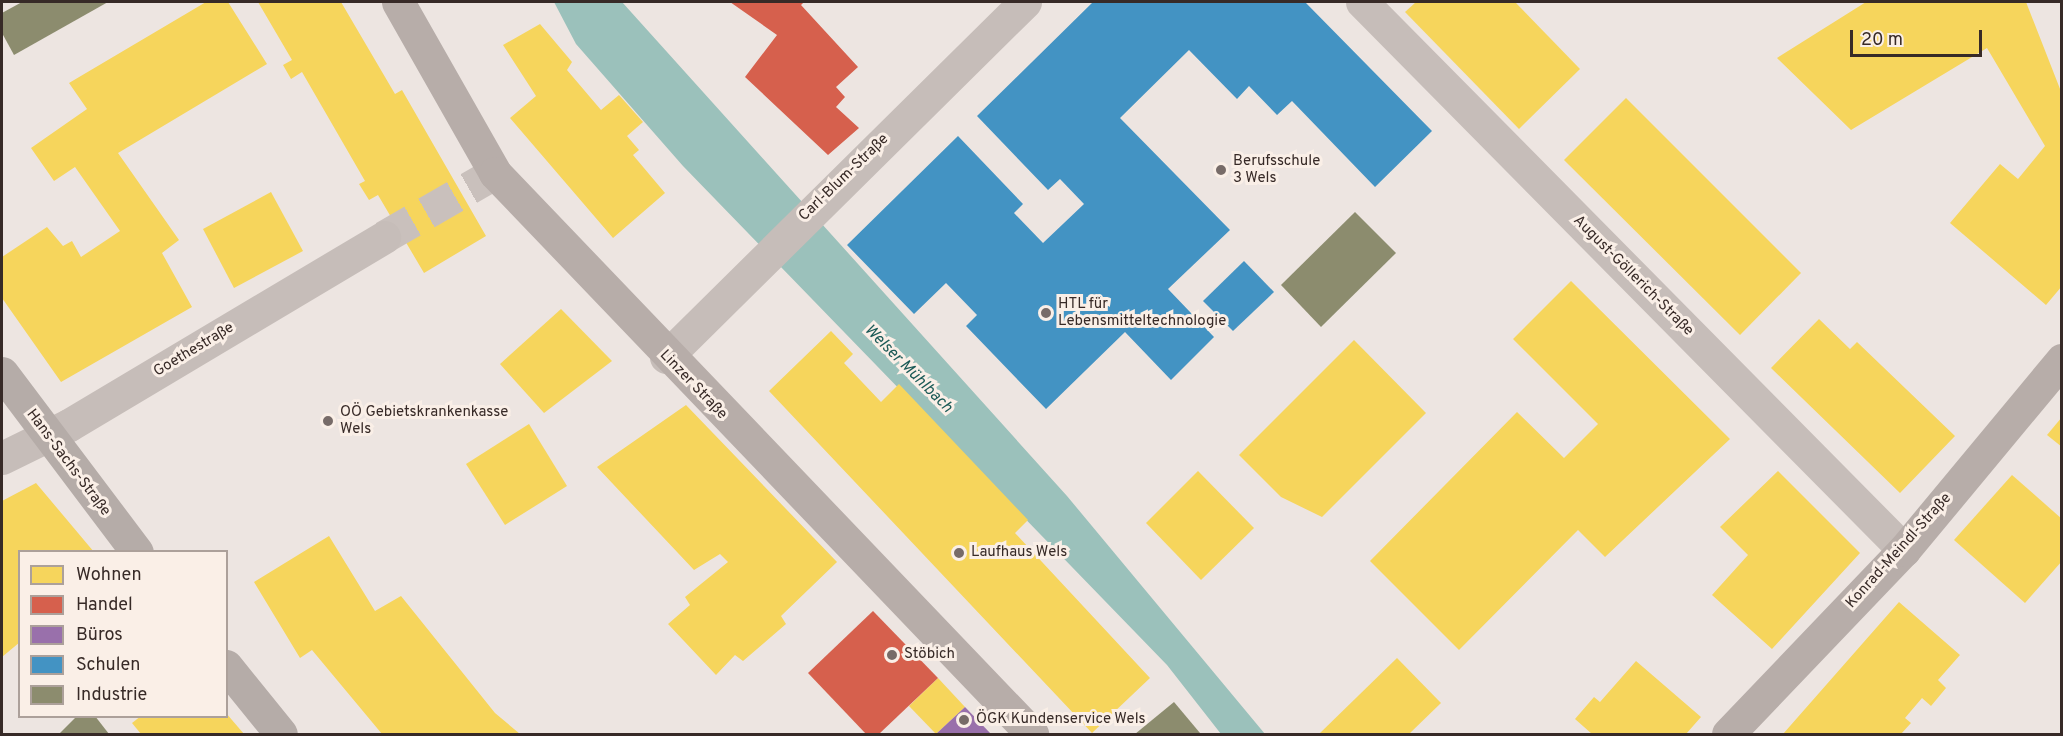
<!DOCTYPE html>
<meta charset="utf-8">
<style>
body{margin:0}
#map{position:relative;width:2063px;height:736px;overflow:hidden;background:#ede5e1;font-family:Overpass,sans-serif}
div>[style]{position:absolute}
.water>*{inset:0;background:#9bc1bb}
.homes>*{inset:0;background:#f6d55c}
.shops>*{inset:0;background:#d6604d}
.offices>*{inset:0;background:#9970ab}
.schools>*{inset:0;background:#4393c3}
.industry>*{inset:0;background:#8c8c6e}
.street-tunnel>*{height:33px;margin-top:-16.5px;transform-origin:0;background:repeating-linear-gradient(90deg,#c9c0bc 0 33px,transparent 0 49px)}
.street>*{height:33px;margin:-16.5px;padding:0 16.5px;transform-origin:16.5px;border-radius:16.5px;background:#c6bdb9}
.secondary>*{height:33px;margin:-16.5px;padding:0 16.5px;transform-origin:16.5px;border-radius:16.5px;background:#b7ada9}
.primary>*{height:33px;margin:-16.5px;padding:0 16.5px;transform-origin:16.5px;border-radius:16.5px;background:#b5aca8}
.dots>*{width:16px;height:16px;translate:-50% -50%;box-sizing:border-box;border:3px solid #faefe7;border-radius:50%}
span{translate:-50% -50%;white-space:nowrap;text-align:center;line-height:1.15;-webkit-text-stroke:6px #faefe7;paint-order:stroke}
.poi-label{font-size:15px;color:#372a27}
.left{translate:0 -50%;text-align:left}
.street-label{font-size:15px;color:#372a27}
.water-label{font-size:16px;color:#1b5a56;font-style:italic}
.frame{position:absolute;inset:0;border:3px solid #372a27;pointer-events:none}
.legend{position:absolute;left:18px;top:550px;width:210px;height:168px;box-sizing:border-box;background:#faefe7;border:2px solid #aca09a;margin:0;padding:8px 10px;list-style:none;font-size:18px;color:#372a27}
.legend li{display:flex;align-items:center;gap:12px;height:30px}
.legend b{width:30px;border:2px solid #aca09a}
.scale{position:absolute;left:1850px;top:30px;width:132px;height:27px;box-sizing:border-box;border:3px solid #372a27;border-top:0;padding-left:8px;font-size:18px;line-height:21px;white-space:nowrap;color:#372a27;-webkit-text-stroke:4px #faefe7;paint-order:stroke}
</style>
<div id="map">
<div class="water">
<i style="clip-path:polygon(554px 2px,622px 2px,1067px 496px,1265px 734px,1221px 734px,1167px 665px,683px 166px,576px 44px)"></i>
</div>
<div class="homes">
<i style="clip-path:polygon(206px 2px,228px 2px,267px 64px,118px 153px,179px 240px,162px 253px,192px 307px,61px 382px,2px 298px,2px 257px,47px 227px,63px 246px,72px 241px,81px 257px,120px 231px,75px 167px,54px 181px,31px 148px,87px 109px,69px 83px)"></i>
<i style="clip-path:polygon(258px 2px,341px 2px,395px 94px,402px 90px,486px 236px,424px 273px,378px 195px,369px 200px,359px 184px,365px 181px,302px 72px,291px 79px,283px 65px,292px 60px)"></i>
<i style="clip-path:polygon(1416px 2px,1515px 2px,1580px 69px,1519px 129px,1405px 12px)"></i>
<i style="clip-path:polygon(1866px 2px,2026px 2px,2062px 94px,2062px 286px,2046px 305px,1950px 223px,2000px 164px,2018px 179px,2045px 146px,1987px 48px,1851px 130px,1777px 58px)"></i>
<i style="clip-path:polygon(540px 24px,572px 62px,567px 70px,601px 110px,619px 95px,643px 122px,627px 136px,639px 150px,633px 155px,665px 193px,613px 238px,510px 118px,536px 96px,503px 45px)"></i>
<i style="clip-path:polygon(1626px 98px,1801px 273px,1740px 335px,1564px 160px)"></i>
<i style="clip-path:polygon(271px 192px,303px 251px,234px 288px,203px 229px)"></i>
<i style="clip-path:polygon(1571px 281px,1730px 439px,1605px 557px,1578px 530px,1459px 650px,1370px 561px,1517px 412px,1564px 458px,1598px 424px,1513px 339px)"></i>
<i style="clip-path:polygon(561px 309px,612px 361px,544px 413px,500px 364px)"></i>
<i style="clip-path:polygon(1819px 319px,1850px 349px,1857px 342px,1955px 436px,1900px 493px,1771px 368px)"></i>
<i style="clip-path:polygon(831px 331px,853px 354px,844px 363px,881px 402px,899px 384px,1028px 520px,1015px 533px,1150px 678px,1092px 733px,769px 391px)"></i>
<i style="clip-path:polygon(1354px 340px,1426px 413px,1322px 517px,1281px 497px,1239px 455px)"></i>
<i style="clip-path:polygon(686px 405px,837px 562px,781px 616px,786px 624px,743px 661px,735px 655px,716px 675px,668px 624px,690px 605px,685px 597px,728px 562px,720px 554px,694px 570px,597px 467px)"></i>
<i style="clip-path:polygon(2062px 417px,2062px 447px,2047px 435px)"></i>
<i style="clip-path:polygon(529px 424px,567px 486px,505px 525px,466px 464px)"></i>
<i style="clip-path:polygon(1198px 471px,1254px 528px,1201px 580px,1146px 523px)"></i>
<i style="clip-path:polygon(1778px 471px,1860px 553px,1772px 649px,1712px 595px,1748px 555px,1720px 527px)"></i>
<i style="clip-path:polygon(2012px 475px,2062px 519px,2062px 561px,2025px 603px,1954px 540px)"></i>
<i style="clip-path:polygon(36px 483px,94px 552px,20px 552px,20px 642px,2px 657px,2px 501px)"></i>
<i style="clip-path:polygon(329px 536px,375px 611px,401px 596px,495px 713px,520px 734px,382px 734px,312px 650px,300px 658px,254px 582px)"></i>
<i style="clip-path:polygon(1899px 602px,1960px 655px,1938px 680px,1946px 688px,1931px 706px,1922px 698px,1905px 718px,1911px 723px,1901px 734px,1783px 734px)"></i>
<i style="clip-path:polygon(1397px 658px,1441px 703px,1409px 734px,1319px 734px)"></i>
<i style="clip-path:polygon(1636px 661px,1701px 717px,1686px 734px,1592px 734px,1575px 719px,1594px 697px,1600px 702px)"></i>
<i style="clip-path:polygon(938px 678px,965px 707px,936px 734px,909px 706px)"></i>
<i style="clip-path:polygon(226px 713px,244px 734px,141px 734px,132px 723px,141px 716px)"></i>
</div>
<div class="shops">
<i style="clip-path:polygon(730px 2px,804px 2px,801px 5px,858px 67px,836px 87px,845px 97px,836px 107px,859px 128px,828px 155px,745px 77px,777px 35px)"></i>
<i style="clip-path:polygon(873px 611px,938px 678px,879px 734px,866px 734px,808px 673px)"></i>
</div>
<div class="offices">
<i style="clip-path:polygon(965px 707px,991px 734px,936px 734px)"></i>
</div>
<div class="schools">
<i style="clip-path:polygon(1093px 2px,1305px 2px,1432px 131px,1375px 187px,1292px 101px,1277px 115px,1249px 86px,1237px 99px,1189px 50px,1120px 118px,1230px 230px,1168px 289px,1214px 337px,1171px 380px,1125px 332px,1046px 409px,966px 326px,977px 315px,946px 283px,914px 314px,847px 245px,958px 136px,1023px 204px,1014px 213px,1043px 243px,1084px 204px,1060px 179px,1048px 190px,977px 116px)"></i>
<i style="clip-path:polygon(1244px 261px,1274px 292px,1233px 331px,1203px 301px)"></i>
</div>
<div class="industry">
<i style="clip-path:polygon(22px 2px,108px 2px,14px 55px,2px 33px,2px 13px)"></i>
<i style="clip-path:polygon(1355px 212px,1396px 253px,1321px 327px,1281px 285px)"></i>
<i style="clip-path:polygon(1174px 702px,1200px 733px,1135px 734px)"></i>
<i style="clip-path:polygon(77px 716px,95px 716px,109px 734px,59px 734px)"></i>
</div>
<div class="street-tunnel">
<i style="left:384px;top:237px;width:128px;rotate:-30deg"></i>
</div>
<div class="street">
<i style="left:1362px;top:2px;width:771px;rotate:45.32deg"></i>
<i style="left:666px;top:357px;width:505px;rotate:-44.68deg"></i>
<i style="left:2px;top:458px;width:75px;rotate:-26.2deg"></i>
<i style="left:69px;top:425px;width:367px;rotate:-30.8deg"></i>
</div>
<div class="secondary">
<i style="left:398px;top:2px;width:197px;rotate:60.4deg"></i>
<i style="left:495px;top:173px;width:777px;rotate:46.25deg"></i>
<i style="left:1728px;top:734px;width:255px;rotate:-46.3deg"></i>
<i style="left:1904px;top:550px;width:247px;rotate:-50.3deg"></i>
</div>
<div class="primary">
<i style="left:2px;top:373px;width:224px;rotate:53deg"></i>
<i style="left:226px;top:666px;width:87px;rotate:51deg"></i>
</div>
<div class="dots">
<i style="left:1221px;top:170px;background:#776b68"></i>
<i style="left:1046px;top:313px;background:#776b68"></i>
<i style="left:328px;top:421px;background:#776b68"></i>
<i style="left:959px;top:553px;background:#776b68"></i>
<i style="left:892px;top:655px;background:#776b68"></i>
<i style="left:964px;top:720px;background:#776b68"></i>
</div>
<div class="poi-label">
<span class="left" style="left:1233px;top:170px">Berufsschule<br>3 Wels</span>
<span class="left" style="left:1058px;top:313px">HTL für<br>Lebensmitteltechnologie</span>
<span class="left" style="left:340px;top:421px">OÖ Gebietskrankenkasse<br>Wels</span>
<span class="left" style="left:971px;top:553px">Laufhaus Wels</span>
<span class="left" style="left:904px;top:655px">Stöbich</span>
<span class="left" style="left:976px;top:720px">ÖGK Kundenservice Wels</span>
</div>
<div class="street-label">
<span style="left:844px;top:178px;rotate:-44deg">Carl-Blum-Straße</span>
<span style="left:1633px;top:276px;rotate:45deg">August-Göllerich-Straße</span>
<span style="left:194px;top:350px;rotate:-31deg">Goethestraße</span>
<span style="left:693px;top:385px;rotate:46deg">Linzer Straße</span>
<span style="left:68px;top:463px;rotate:53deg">Hans-Sachs-Straße</span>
<span style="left:1899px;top:551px;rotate:-48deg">Konrad-Meindl-Straße</span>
</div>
<div class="water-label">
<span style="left:908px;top:369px;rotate:45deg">Welser Mühlbach</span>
</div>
<div class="frame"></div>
<ul class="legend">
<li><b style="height:16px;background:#f6d55c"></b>Wohnen</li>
<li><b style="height:16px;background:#d6604d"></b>Handel</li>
<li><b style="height:16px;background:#9970ab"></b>Büros</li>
<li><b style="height:16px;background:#4393c3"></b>Schulen</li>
<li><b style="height:16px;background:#8c8c6e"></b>Industrie</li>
</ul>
<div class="scale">20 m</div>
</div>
